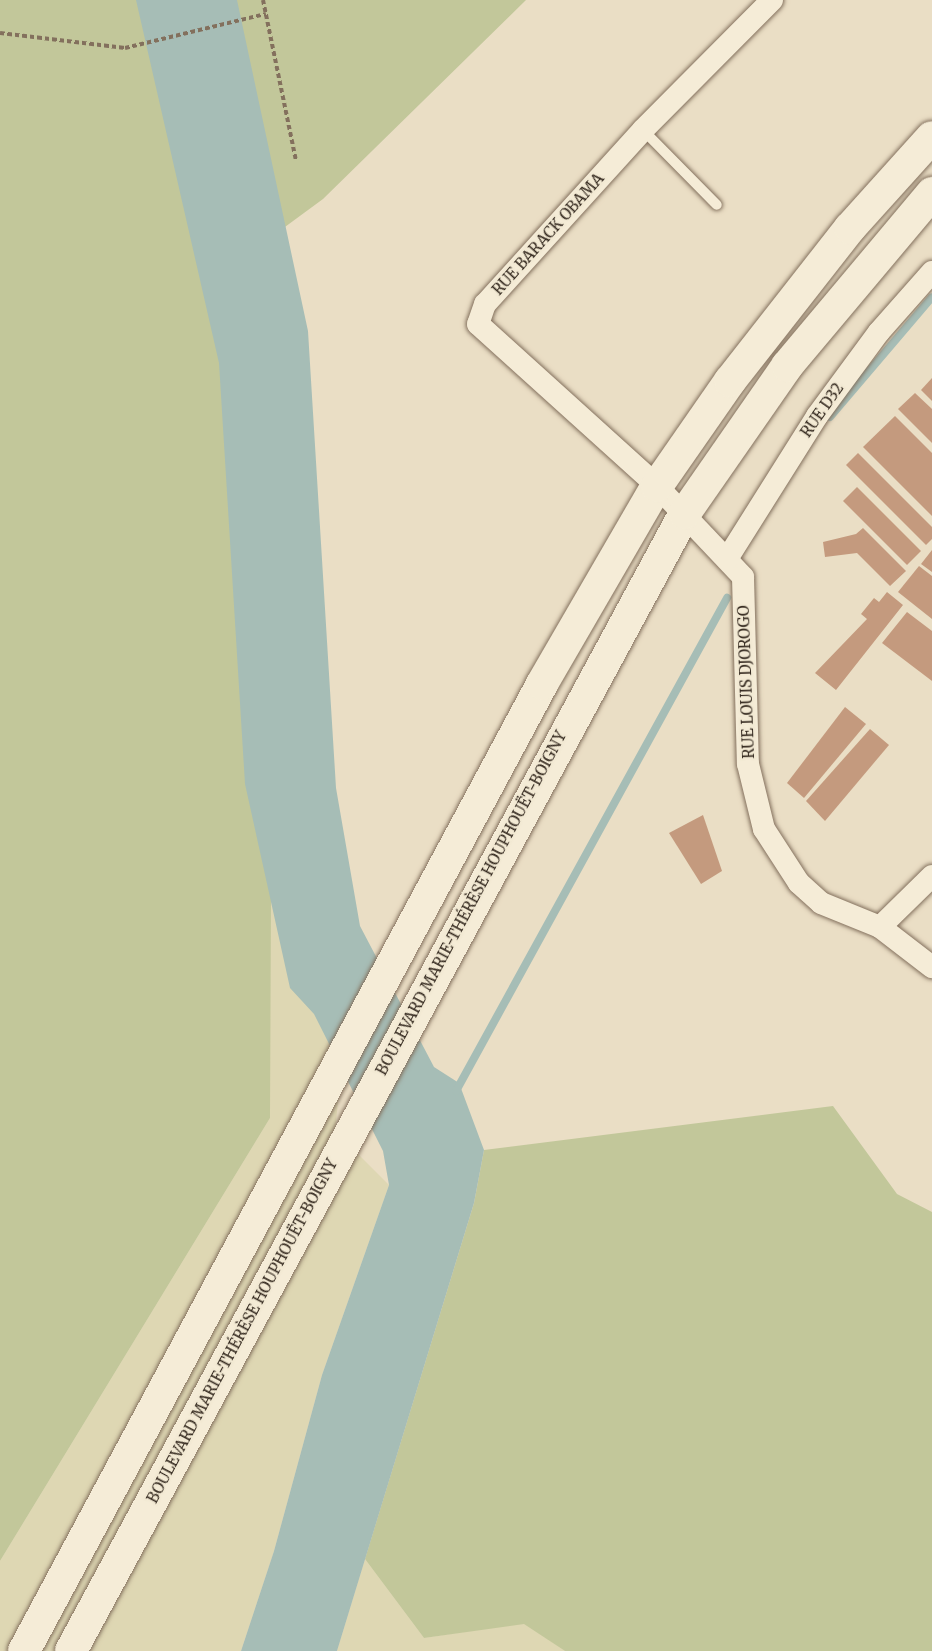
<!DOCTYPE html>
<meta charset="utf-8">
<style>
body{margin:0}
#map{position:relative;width:932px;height:1651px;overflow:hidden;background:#eadec5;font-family:Merriweather,serif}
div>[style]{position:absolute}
.farmland>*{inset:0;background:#ded7b3}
.green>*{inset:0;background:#c2c79a}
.water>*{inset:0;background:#a6bdb6}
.stream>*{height:8px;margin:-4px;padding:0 4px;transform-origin:4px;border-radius:4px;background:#a6bdb6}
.building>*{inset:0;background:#c49a7e}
.path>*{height:4px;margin-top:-2px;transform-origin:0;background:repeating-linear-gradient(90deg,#83705d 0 4.5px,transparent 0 7.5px)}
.roads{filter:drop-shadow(0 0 2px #83705d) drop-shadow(0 0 2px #83705d)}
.lane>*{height:10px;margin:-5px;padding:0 5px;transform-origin:5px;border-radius:5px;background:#f5ecd7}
.street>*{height:22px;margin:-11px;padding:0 11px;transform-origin:11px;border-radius:11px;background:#f5ecd7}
.secondary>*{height:32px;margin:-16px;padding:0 16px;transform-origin:16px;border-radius:16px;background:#f5ecd7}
span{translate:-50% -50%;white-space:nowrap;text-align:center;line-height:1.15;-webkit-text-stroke:4.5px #f2e9d3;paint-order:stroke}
.street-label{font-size:15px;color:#34291f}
</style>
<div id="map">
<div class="farmland">
<i style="clip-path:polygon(269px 591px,345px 1034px,335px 1131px,389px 1185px,322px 1375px,274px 1551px,241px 1651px,0 1651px,0 1561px,270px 1118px)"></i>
<i style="clip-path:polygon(365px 1559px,424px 1638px,524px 1623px,565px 1651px,337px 1651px)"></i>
</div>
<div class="green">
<i style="clip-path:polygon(0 0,526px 0,323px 199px,274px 235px,270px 1118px,0 1561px)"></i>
<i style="clip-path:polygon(833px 1106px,897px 1194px,932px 1212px,932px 1651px,565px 1651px,524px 1624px,424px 1638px,365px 1559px,474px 1203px,484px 1150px)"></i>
</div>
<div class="water">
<i style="clip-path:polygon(136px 0,237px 0,308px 331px,336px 788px,360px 926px,434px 1067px,459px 1083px,484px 1150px,474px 1203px,337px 1651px,241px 1651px,274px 1551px,322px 1375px,389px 1185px,383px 1151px,314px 1014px,290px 988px,245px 784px,219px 363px)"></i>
</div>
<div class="stream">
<i style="left:830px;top:417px;width:157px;rotate:-49.6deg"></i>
<i style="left:456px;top:1091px;width:563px;rotate:-61.2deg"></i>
</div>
<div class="building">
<i style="clip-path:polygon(932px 378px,932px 401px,921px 390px)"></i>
<i style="clip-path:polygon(915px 393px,932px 409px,932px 443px,898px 409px)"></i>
<i style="clip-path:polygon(895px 416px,932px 453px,932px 516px,863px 447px)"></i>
<i style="clip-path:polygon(858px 453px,932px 527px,932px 539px,926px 545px,846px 465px)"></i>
<i style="clip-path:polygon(857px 487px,921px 551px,907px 565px,843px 501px)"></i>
<i style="clip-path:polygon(863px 528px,906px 571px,890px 586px,857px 553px,825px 557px,823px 542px,856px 534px)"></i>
<i style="clip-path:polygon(932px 550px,932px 572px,921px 564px)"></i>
<i style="clip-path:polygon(919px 566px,932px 576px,932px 619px,898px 592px)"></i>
<i style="clip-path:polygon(887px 592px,903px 605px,836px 690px,815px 673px,867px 619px,861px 614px,874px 598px,879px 602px)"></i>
<i style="clip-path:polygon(907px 612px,932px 631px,932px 681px,882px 643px)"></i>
<i style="clip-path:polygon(845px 707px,866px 724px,804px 798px,787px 783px)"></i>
<i style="clip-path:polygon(870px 729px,889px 745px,825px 821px,806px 801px)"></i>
<i style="clip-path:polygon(703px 815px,722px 871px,701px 884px,669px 833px)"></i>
</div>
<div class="path">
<i style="left:263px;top:0;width:164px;rotate:78.4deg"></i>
<i style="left:0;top:33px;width:126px;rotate:6.8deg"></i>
<i style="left:125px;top:48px;width:145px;rotate:-13.6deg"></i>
</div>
<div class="roads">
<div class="lane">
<i style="left:643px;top:130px;width:105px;rotate:45.4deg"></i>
</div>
<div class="street">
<i style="left:772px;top:0;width:183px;rotate:134.8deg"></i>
<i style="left:643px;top:130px;width:235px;rotate:132.2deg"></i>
<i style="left:485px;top:304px;width:21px;rotate:109deg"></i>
<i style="left:478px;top:324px;width:241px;rotate:42.1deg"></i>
<i style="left:657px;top:486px;width:125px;rotate:46.6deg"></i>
<i style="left:743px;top:577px;width:187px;rotate:88.5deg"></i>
<i style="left:748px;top:764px;width:67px;rotate:76.2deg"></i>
<i style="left:764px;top:829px;width:64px;rotate:57.1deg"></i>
<i style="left:799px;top:883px;width:30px;rotate:42deg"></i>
<i style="left:821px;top:903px;width:64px;rotate:22.1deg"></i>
<i style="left:880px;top:927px;width:66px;rotate:37.6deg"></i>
<i style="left:727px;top:559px;width:169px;rotate:-57.8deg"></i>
<i style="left:817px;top:416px;width:104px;rotate:-53.6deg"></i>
<i style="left:879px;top:332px;width:80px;rotate:-48.5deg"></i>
<i style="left:880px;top:927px;width:73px;rotate:-44.4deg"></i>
</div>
<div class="secondary">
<i style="left:24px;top:1651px;width:1097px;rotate:-61.82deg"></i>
<i style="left:542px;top:684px;width:229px;rotate:-59.9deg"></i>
<i style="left:657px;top:486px;width:128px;rotate:-55.2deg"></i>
<i style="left:730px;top:381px;width:194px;rotate:-51.9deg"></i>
<i style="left:850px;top:228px;width:122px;rotate:-48deg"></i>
<i style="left:71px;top:1651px;width:1293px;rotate:-61.65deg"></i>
<i style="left:685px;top:513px;width:179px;rotate:-55.2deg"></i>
<i style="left:787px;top:366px;width:226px;rotate:-50deg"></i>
</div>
</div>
<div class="street-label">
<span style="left:548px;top:234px;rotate:-48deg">RUE BARACK OBAMA</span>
<span style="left:822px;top:410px;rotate:-55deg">RUE D32</span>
<span style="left:746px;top:682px;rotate:-92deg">RUE LOUIS DJOROGO</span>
<span style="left:471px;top:903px;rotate:-62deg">BOULEVARD MARIE-THÉRÈSE HOUPHOUËT-BOIGNY</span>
<span style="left:242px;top:1331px;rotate:-62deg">BOULEVARD MARIE-THÉRÈSE HOUPHOUËT-BOIGNY</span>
</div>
</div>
